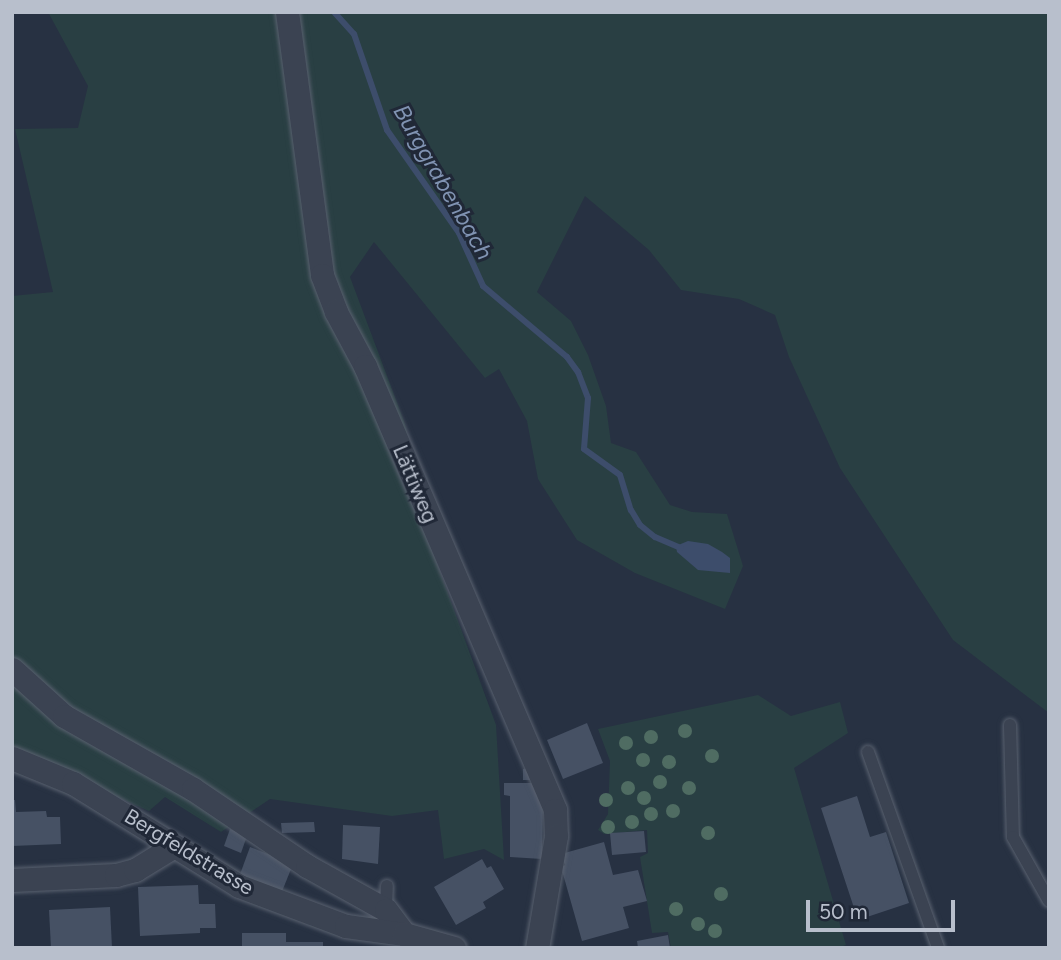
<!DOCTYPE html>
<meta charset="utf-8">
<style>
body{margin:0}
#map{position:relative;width:1061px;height:960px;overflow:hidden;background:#273142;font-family:Figtree,sans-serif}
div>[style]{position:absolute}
.green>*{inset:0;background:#293f43}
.water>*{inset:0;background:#3d4d6b}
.stream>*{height:6px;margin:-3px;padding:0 3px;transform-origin:3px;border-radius:3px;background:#3d4d6b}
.building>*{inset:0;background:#465164}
.roads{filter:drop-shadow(0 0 2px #59616f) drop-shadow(0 0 2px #59616f)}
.service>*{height:12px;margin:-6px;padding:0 6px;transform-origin:6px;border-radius:6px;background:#3b4352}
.minor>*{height:23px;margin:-11.5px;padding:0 11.5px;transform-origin:11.5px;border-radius:11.5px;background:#3b4352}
.trees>*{width:14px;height:14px;margin:-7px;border-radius:50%;background:#4f6c62}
span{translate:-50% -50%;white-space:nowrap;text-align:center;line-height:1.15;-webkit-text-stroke:6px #202837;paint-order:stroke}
.street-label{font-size:21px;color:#b8bfcc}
.water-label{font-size:23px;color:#8093b2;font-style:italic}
.frame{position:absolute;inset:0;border:14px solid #b8bfcc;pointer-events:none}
.scale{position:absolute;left:806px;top:900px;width:149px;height:32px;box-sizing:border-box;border:4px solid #b8bfcc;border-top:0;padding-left:9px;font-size:21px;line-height:24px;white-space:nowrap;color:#b8bfcc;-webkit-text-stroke:5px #202837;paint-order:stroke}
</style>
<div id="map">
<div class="green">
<i style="clip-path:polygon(48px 12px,1049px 12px,1049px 713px,953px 640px,840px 468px,789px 357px,775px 315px,739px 299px,681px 290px,649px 250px,585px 196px,537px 292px,571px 321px,588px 355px,606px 406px,611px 443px,636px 452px,670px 505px,692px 512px,727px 514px,743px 566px,725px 609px,635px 573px,577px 540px,538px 479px,527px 421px,499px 369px,485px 378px,374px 242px,350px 277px,405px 424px,434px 555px,496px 725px,504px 860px,484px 849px,444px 859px,438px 810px,392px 816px,270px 799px,221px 832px,165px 797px,149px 811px,12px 751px,12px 296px,53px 292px,15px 129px,78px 128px,88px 86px)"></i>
<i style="clip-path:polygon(758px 695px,791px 716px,840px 702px,848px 733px,794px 768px,846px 945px,837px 948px,671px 948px,668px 932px,652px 933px,640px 857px,648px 853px,647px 830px,604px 834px,598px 830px,608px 814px,610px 761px,598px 729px)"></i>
</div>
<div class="water">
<i style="clip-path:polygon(688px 541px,708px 544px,722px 552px,730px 558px,730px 573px,698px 570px,677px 552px,676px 546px)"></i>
</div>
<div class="stream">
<i style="left:334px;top:12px;width:30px;rotate:48deg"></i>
<i style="left:354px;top:34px;width:102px;rotate:71deg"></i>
<i style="left:387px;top:130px;width:126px;rotate:55deg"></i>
<i style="left:459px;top:233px;width:58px;rotate:65.6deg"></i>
<i style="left:483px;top:286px;width:110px;rotate:40.2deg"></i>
<i style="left:567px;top:357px;width:19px;rotate:54deg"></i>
<i style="left:578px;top:372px;width:28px;rotate:69deg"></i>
<i style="left:588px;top:398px;width:51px;rotate:94.5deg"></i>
<i style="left:584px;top:449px;width:44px;rotate:35.8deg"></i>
<i style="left:620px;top:475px;width:37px;rotate:73deg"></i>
<i style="left:631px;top:510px;width:17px;rotate:59deg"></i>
<i style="left:640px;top:525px;width:19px;rotate:39deg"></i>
<i style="left:655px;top:537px;width:28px;rotate:23deg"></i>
</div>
<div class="building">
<i style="clip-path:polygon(587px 723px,603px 763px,563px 779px,547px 740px)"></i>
<i style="clip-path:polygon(529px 768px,530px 780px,523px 780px,523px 769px)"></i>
<i style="clip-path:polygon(504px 783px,536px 783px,543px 797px,542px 859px,510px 857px,510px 796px,504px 795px)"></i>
<i style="clip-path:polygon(857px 796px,870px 837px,886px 832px,909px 903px,858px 920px,821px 808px)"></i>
<i style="clip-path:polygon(12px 800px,15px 800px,16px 812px,46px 811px,47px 817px,60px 817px,61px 844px,12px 846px)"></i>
<i style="clip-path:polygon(314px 822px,315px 832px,282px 833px,281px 823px)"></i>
<i style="clip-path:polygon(343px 825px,380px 827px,378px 864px,342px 859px)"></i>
<i style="clip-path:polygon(230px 829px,247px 836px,241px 853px,224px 846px)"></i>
<i style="clip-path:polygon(644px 831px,646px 852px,612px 855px,610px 833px)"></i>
<i style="clip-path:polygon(604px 842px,613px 875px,638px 870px,647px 901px,623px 907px,629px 928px,582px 941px,561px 867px,565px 865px,561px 854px)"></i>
<i style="clip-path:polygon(250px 847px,293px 864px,281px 894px,239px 877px)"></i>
<i style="clip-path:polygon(482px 859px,487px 868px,491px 866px,504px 889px,483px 902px,486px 908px,456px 925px,434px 887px)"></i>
<i style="clip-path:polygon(198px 885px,199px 904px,215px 904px,216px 928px,200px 928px,200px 933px,140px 936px,138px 887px)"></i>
<i style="clip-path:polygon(110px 907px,112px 948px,51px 948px,49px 910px)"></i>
<i style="clip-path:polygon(242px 933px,286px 933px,286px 942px,323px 942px,323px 948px,242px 948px)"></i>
<i style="clip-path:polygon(668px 935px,670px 948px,638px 948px,637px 941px)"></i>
</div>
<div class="roads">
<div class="service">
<i style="left:1010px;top:725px;width:112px;rotate:88.5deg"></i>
<i style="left:1013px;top:837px;width:73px;rotate:60.6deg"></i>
<i style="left:868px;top:752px;width:208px;rotate:70.3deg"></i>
<i style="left:386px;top:910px;width:24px;rotate:-88deg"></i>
</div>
<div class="minor">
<i style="left:287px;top:12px;width:265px;rotate:82.4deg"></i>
<i style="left:322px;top:275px;width:40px;rotate:69deg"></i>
<i style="left:336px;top:312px;width:61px;rotate:61.8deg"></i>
<i style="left:365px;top:366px;width:483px;rotate:66.8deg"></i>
<i style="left:555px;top:810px;width:26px;rotate:88deg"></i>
<i style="left:556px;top:836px;width:114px;rotate:99.6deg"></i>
<i style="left:12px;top:669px;width:70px;rotate:42.1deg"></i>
<i style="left:64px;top:716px;width:148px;rotate:29.5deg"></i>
<i style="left:193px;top:789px;width:138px;rotate:34deg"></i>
<i style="left:307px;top:866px;width:90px;rotate:29.1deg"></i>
<i style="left:386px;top:910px;width:30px;rotate:53deg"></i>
<i style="left:12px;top:758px;width:66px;rotate:22.3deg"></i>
<i style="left:73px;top:783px;width:195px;rotate:31.8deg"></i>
<i style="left:239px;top:886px;width:114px;rotate:20.5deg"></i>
<i style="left:346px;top:926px;width:59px;rotate:7.9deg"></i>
<i style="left:404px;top:934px;width:52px;rotate:15.6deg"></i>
<i style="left:12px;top:880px;width:104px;rotate:-2.8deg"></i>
<i style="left:116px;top:875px;width:20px;rotate:-15deg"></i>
<i style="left:135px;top:870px;width:46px;rotate:-31.6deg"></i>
</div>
</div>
<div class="trees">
<i style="left:685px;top:731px"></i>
<i style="left:651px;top:737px"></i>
<i style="left:626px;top:743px"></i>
<i style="left:712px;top:756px"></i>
<i style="left:643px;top:760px"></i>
<i style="left:669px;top:762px"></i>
<i style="left:660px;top:782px"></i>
<i style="left:628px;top:788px"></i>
<i style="left:689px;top:788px"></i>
<i style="left:644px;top:798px"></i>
<i style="left:606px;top:800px"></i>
<i style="left:673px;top:811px"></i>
<i style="left:651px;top:814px"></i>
<i style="left:632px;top:822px"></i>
<i style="left:608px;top:827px"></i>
<i style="left:708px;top:833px"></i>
<i style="left:721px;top:894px"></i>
<i style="left:676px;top:909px"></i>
<i style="left:698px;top:924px"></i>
<i style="left:715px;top:931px"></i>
</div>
<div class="street-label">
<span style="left:415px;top:484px;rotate:67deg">Lättiweg</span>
<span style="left:189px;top:852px;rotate:31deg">Bergfeldstrasse</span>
</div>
<div class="water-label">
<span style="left:443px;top:182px;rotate:60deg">Burggrabenbach</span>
</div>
<div class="frame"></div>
<div class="scale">50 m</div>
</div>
